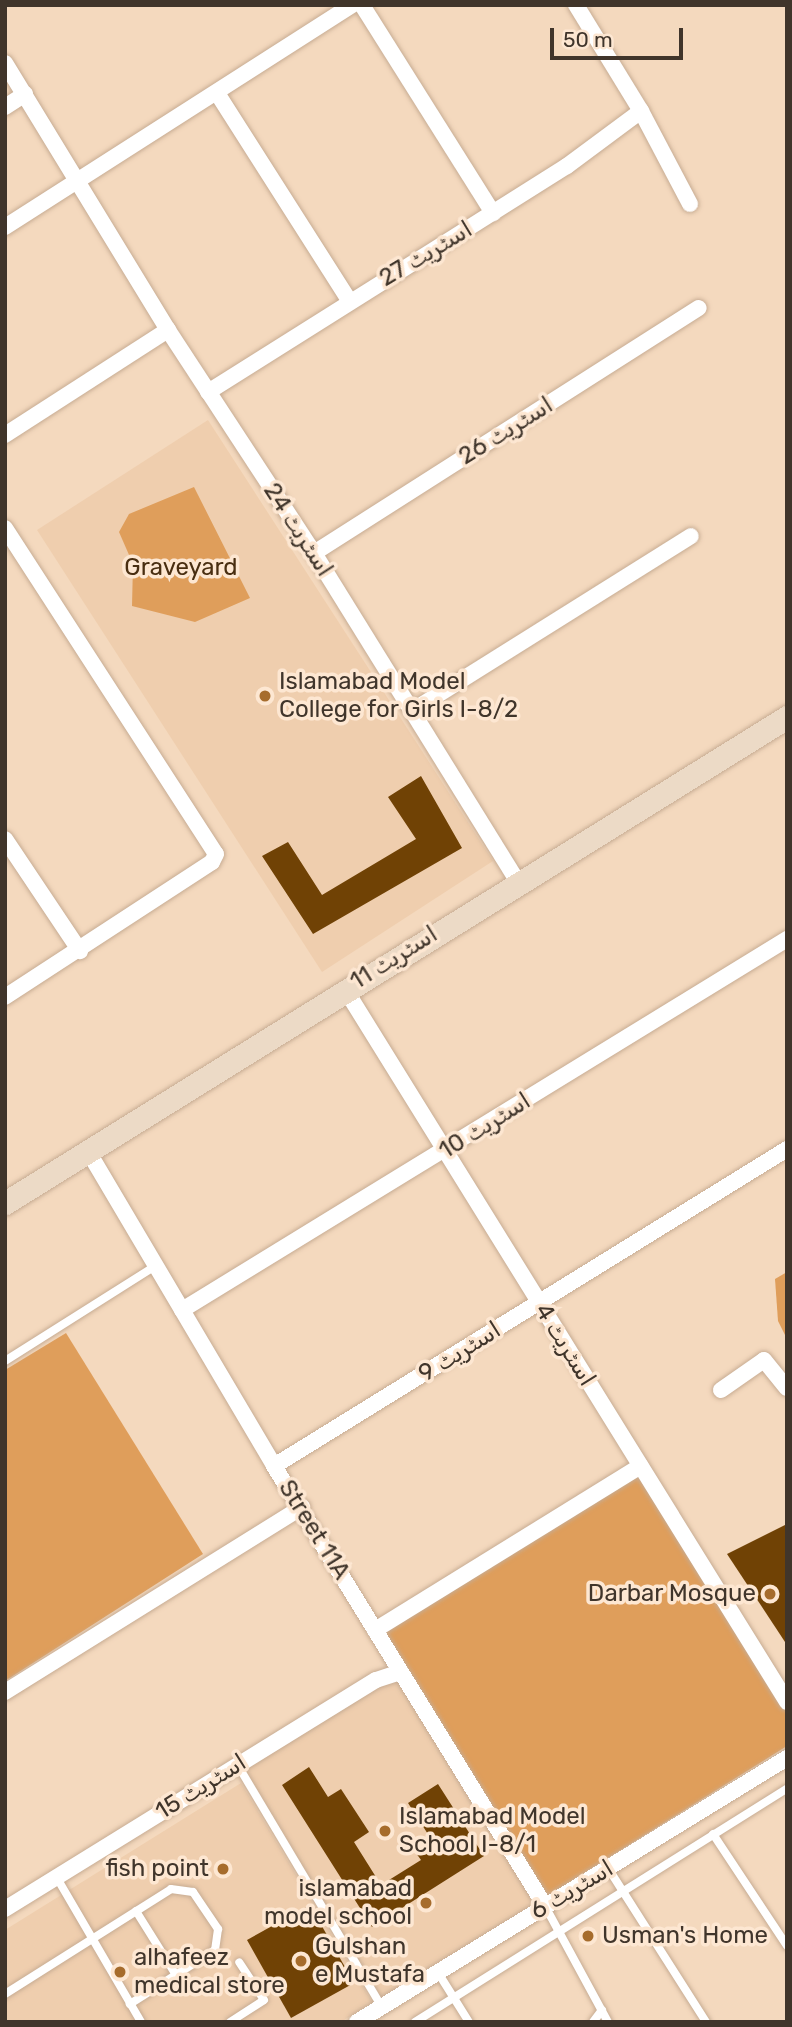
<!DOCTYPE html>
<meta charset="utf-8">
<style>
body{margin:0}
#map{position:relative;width:792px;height:2027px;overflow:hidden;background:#f4d9be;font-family:Rubik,"Noto Naskh Arabic",sans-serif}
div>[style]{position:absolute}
.built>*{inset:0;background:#efceae}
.green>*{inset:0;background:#df9e5b}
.building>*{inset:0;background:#704205}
.roads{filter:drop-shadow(0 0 2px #c7ac93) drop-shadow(0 0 2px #c7ac93)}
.lane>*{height:8px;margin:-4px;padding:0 4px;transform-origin:4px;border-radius:4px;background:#fff}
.street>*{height:16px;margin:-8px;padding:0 8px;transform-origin:8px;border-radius:8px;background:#fff}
.secondary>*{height:23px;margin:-11.5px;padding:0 11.5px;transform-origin:11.5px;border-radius:11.5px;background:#ecdac6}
.dots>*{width:19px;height:19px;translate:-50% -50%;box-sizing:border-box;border:4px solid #fde7d2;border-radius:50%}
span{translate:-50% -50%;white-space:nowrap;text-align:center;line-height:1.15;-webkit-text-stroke:7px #fde7d2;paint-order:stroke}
.street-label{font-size:24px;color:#40352b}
.park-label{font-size:24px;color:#492e11}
.poi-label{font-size:24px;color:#40352b}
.left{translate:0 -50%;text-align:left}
.right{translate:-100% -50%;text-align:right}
.frame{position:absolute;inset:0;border:7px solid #40352b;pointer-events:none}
.scale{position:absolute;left:550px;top:28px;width:133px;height:32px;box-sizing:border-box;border:4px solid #40352b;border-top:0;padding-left:9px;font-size:21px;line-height:24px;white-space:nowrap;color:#40352b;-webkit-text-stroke:5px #fde7d2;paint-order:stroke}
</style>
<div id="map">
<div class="built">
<i style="clip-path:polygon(208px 420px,493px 861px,322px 972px,37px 530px)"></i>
<i style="clip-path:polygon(401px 1672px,545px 1906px,382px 2007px,237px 1764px)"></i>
<i style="clip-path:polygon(241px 1783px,372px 2002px,341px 2022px,5px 2022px,5px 1930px)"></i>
</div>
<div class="green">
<i style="clip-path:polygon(194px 487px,250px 598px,195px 622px,132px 606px,133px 564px,119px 532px,129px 514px)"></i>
<i style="clip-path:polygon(787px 1272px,787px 1339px,778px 1321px,775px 1279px)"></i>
<i style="clip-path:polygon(66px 1333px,203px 1554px,5px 1681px,5px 1370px)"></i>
<i style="clip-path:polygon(641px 1466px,787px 1704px,787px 1746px,544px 1898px,375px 1630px)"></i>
</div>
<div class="building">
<i style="clip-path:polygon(421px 776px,462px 848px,313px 934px,262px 856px,288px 842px,322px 895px,416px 839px,388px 797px)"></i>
<i style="clip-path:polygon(787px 1524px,787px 1645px,727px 1554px)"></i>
<i style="clip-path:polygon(309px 1767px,328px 1797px,341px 1789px,369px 1832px,354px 1842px,381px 1885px,421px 1860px,416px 1853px,433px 1842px,408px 1803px,438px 1784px,484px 1856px,372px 1927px,282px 1785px)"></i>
<i style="clip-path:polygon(310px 1905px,354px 1983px,291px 2018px,247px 1940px)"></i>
</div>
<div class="roads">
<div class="lane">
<i style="left:5px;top:1361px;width:178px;rotate:-32.3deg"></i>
<i style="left:237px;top:1764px;width:283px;rotate:59.2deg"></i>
<i style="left:713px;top:1834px;width:134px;rotate:56.5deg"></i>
<i style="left:608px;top:1868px;width:183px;rotate:57.5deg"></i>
<i style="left:57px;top:1878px;width:167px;rotate:59.7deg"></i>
<i style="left:545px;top:1906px;width:132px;rotate:61.5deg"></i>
<i style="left:136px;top:1911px;width:75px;rotate:58deg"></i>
<i style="left:437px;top:1971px;width:60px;rotate:57.9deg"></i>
<i style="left:5px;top:1994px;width:196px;rotate:-32.3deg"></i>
<i style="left:171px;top:1889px;width:22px;rotate:8deg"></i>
<i style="left:193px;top:1892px;width:45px;rotate:56deg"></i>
<i style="left:218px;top:1929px;width:21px;rotate:98deg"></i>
<i style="left:215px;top:1950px;width:101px;rotate:147.6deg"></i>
<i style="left:230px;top:2022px;width:40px;rotate:-32.9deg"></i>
<i style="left:264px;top:2000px;width:45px;rotate:-123.3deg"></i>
<i style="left:415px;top:2022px;width:439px;rotate:-32.1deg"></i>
<i style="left:593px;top:2022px;width:15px;rotate:-53deg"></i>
</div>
<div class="street">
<i style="left:362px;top:5px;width:246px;rotate:57.8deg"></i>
<i style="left:576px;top:5px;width:124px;rotate:58.5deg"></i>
<i style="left:641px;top:111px;width:105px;rotate:62.2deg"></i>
<i style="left:5px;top:63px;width:313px;rotate:58.6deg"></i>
<i style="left:168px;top:330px;width:267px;rotate:56.8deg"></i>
<i style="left:314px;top:553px;width:386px;rotate:58.2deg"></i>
<i style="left:217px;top:93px;width:246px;rotate:57.5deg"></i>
<i style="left:5px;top:107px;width:24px;rotate:-33deg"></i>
<i style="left:5px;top:227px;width:412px;rotate:-32.6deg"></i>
<i style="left:208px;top:392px;width:424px;rotate:-32.2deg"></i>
<i style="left:567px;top:166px;width:92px;rotate:-36.6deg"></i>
<i style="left:5px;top:435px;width:194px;rotate:-32.8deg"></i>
<i style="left:5px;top:528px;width:388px;rotate:57.1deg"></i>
<i style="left:216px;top:854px;width:9px;rotate:117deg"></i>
<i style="left:212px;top:862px;width:247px;rotate:146.9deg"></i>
<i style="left:314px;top:553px;width:456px;rotate:-32.5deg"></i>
<i style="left:412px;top:711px;width:329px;rotate:-32.1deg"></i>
<i style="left:5px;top:839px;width:135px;rotate:56.2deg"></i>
<i style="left:345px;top:989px;width:839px;rotate:58.2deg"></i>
<i style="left:88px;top:1151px;width:366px;rotate:59.4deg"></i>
<i style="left:274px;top:1466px;width:517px;rotate:58.37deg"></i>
<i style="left:182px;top:1310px;width:710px;rotate:-31.52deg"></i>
<i style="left:721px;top:1390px;width:52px;rotate:-34.9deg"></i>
<i style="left:764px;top:1360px;width:36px;rotate:51deg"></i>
<i style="left:274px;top:1466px;width:603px;rotate:-31.71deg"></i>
<i style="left:375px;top:1630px;width:312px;rotate:-31.7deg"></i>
<i style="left:5px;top:1692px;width:350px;rotate:-31.9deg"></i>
<i style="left:5px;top:1909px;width:436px;rotate:-31.7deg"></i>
<i style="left:376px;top:1680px;width:26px;rotate:-18deg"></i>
<i style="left:357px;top:2022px;width:505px;rotate:-31.55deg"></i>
</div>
<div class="secondary">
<i style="left:5px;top:1203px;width:921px;rotate:-31.86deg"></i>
</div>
</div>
<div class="dots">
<i style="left:265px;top:696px;background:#a66c2c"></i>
<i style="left:770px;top:1594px;background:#a66c2c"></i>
<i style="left:385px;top:1831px;background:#a66c2c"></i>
<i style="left:223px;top:1869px;background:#a66c2c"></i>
<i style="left:426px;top:1903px;background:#a66c2c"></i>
<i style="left:588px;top:1936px;background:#a66c2c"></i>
<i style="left:301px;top:1961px;background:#a66c2c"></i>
<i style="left:120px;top:1972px;background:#a66c2c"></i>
</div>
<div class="street-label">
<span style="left:426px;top:254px;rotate:-31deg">اسٹریٹ 27</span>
<span style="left:506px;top:431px;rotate:-32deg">اسٹریٹ 26</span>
<span style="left:298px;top:530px;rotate:57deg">اسٹریٹ 24</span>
<span style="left:394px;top:958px;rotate:-32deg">اسٹریٹ 11</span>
<span style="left:485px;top:1126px;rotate:-32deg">اسٹریٹ 10</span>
<span style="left:565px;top:1345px;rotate:58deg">اسٹریٹ 4</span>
<span style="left:460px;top:1352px;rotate:-32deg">اسٹریٹ 9</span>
<span style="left:314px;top:1530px;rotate:58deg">Street 11A</span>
<span style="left:201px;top:1787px;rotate:-32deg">اسٹریٹ 15</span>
<span style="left:572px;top:1890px;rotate:-31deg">اسٹریٹ 6</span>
</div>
<div class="park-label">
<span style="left:181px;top:568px">Graveyard</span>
</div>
<div class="poi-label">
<span class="left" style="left:279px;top:696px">Islamabad Model<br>College for Girls I-8/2</span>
<span class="right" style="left:756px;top:1594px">Darbar Mosque</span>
<span class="left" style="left:399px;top:1831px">Islamabad Model<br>School I-8/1</span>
<span class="right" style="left:209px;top:1869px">fish point</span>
<span class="right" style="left:412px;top:1903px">islamabad<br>model school</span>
<span class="left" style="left:602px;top:1936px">Usman's Home</span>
<span class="left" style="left:315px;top:1961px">Gulshan<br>e Mustafa</span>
<span class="left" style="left:134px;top:1972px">alhafeez<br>medical store</span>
</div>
<div class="frame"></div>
<div class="scale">50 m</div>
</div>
